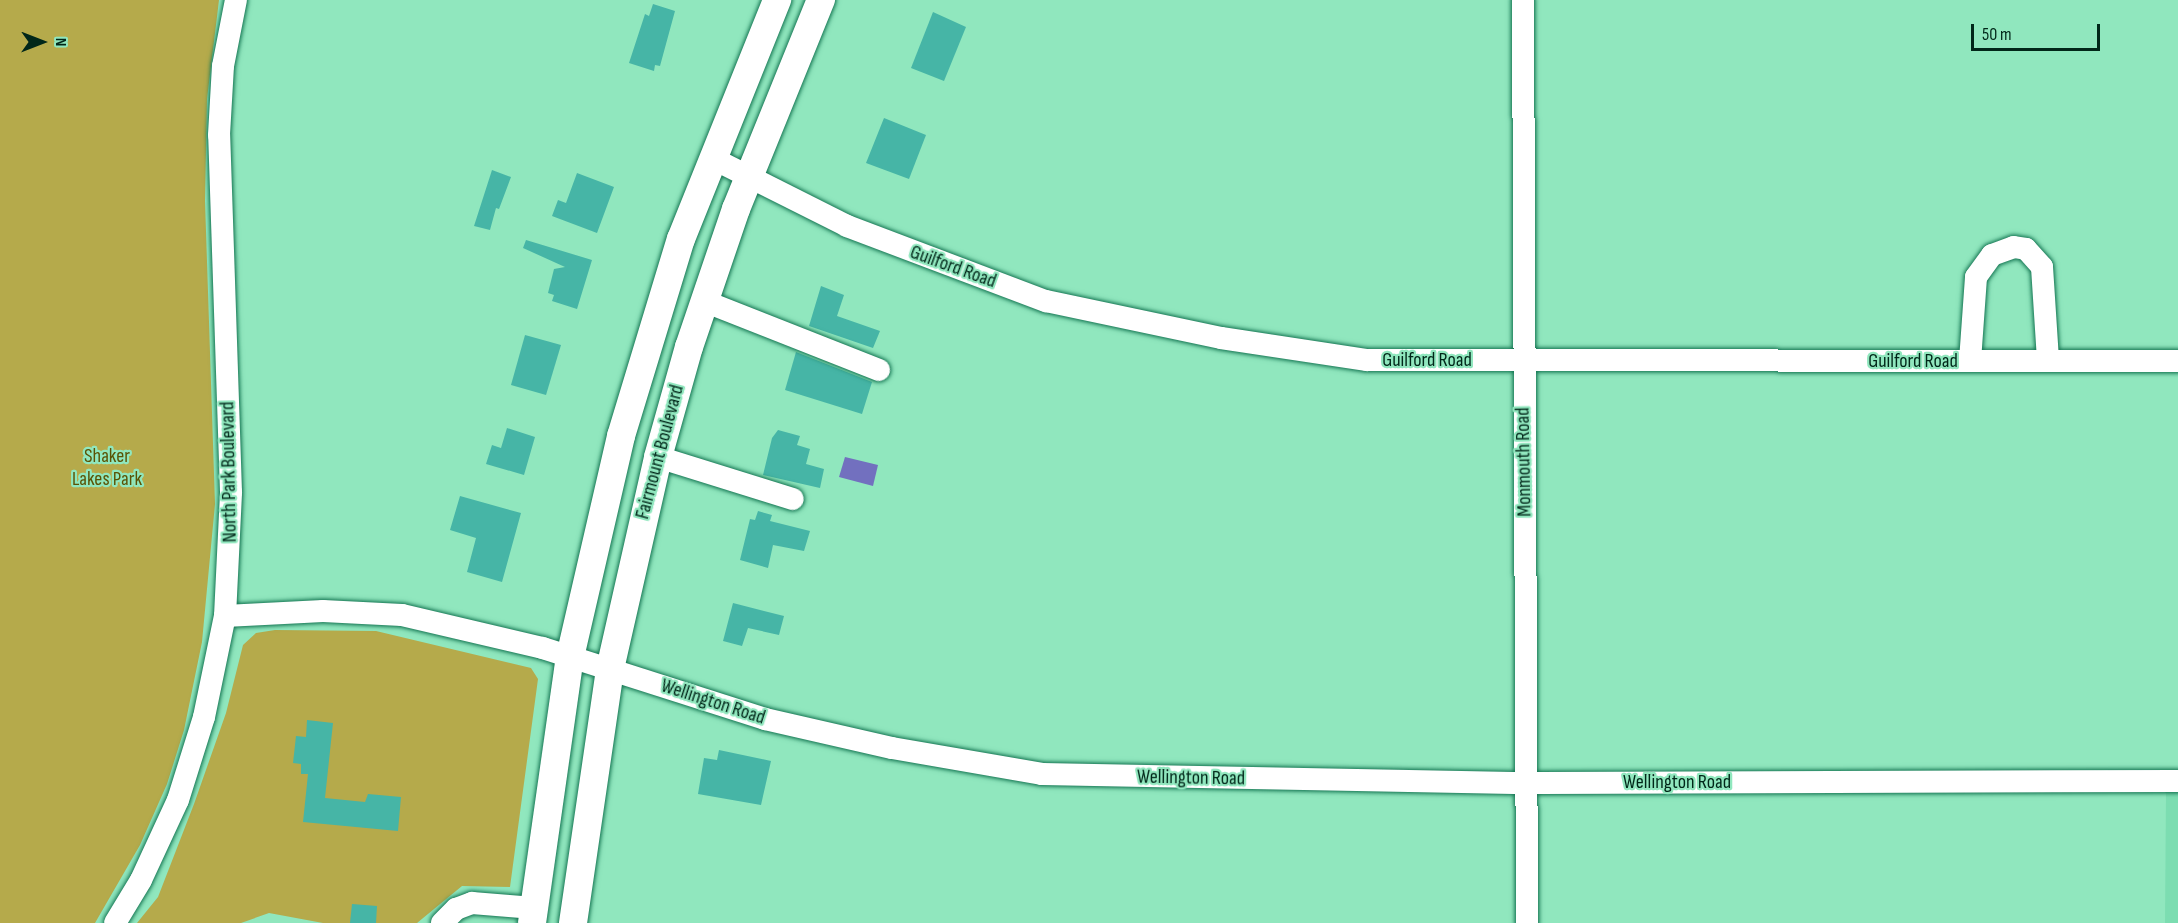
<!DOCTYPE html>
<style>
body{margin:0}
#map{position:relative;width:2178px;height:923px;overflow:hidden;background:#90e7be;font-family:"Sofia Sans Condensed",sans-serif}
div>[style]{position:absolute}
.built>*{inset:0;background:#7cddb1}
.green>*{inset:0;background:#b5aa4b}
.water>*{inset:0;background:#7270bf}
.building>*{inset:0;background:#46b5a6}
.roads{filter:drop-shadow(0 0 2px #157653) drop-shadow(0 0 2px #157653)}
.minor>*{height:22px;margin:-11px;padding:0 11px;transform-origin:11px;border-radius:11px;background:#fff}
.major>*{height:28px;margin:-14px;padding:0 14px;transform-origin:14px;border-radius:14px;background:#fff}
span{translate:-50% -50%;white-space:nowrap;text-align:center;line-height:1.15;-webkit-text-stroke:4.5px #90e7be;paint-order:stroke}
.street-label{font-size:20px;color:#012719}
.park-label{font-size:20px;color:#5a5204}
.north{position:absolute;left:12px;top:12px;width:60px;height:60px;-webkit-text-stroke:4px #90e7be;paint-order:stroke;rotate:90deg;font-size:16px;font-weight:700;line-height:24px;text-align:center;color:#012719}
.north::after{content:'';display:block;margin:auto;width:21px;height:27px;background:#012719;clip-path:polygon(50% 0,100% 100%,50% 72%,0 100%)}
.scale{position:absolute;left:1971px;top:24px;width:129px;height:27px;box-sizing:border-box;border:3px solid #012719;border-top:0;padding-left:8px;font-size:18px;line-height:21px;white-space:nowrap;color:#012719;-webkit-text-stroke:4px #90e7be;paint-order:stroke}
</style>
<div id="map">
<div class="built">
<i style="clip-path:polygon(2166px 791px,2178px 791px,2178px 923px,2165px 923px)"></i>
</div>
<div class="green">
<i style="clip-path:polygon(0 0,219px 0,207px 99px,205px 201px,215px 504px,202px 642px,184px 730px,167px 784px,140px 845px,95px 923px,0 923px)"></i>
<i style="clip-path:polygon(275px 630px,376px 631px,531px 668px,538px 679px,510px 887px,462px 886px,417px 923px,323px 923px,269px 913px,241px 923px,137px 923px,158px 897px,194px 804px,226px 713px,243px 645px,256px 633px)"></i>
</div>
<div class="water">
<i style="clip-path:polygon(845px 457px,878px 465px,873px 486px,839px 477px)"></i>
</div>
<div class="building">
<i style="clip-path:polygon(653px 4px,675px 11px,660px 66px,655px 65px,654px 71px,629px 63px,645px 14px,649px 16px)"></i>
<i style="clip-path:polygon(933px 12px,966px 27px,944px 81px,911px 68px)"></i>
<i style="clip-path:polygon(884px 118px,926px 135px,909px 179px,866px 163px)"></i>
<i style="clip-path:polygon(492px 170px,511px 177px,499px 209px,496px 208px,490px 230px,474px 226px)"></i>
<i style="clip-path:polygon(577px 173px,614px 187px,597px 233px,552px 216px,558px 200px,566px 203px)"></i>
<i style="clip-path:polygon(526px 240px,592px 260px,577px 309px,552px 301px,554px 295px,548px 293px,554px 269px,565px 267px,523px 248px)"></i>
<i style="clip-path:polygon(821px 286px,844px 295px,837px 316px,880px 331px,873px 348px,809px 326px)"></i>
<i style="clip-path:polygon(525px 335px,561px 345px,546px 395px,511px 385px)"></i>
<i style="clip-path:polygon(796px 352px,872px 382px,862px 414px,785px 390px)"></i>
<i style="clip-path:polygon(507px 428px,535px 437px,524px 475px,486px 464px,492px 445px,501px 448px)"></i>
<i style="clip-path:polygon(778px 430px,800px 436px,797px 445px,810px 449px,806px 464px,824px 469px,820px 488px,763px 475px,772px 438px)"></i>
<i style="clip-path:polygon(460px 496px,521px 513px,502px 582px,467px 572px,476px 538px,450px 530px)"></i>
<i style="clip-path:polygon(758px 511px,772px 515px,770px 521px,810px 531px,804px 551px,773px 545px,768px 568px,740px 560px,750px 519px,755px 520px)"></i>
<i style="clip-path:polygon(733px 603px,784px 616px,779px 635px,748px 628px,742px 646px,723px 641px)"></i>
<i style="clip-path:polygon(307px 720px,333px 723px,325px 798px,365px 802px,368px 794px,401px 797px,398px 831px,303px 822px,308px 774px,301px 774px,301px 764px,293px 763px,296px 736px,306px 737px)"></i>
<i style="clip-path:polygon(719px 750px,771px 761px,761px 805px,698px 794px,704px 758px,717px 760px)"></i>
<i style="clip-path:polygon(352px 904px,377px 906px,376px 923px,350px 923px)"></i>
</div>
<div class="roads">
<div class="minor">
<i style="left:1523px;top:0;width:923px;rotate:89.75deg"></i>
<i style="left:712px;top:158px;width:151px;rotate:26.7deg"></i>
<i style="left:847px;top:226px;width:213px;rotate:20.7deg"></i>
<i style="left:1046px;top:301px;width:179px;rotate:11.9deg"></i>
<i style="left:1221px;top:338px;width:148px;rotate:8.6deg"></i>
<i style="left:1367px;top:360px;width:811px;rotate:0.07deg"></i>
<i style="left:704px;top:301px;width:188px;rotate:21.5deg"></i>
<i style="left:1970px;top:361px;width:84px;rotate:-85.9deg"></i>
<i style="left:1976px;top:277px;width:27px;rotate:-54deg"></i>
<i style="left:1992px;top:255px;width:23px;rotate:-20deg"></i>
<i style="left:2014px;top:247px;width:12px;rotate:9deg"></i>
<i style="left:2026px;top:249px;width:24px;rotate:48deg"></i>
<i style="left:2042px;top:267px;width:94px;rotate:86.3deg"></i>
<i style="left:658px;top:457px;width:141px;rotate:17.3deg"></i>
<i style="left:225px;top:616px;width:98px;rotate:-2.9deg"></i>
<i style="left:323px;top:611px;width:79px;rotate:2.9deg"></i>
<i style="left:402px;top:615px;width:145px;rotate:13.2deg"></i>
<i style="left:543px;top:648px;width:233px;rotate:17.7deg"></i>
<i style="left:765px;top:719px;width:130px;rotate:12.9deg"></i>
<i style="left:892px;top:748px;width:152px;rotate:9.8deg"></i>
<i style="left:1042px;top:774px;width:485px;rotate:1.1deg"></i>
<i style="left:1527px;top:783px;width:651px;rotate:-0.18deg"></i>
<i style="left:115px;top:923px;width:50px;rotate:-58.8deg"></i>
<i style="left:141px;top:880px;width:88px;rotate:-65.2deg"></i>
<i style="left:178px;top:800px;width:87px;rotate:-72.6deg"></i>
<i style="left:204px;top:717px;width:103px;rotate:-78.3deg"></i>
<i style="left:225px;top:616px;width:124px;rotate:-87.2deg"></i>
<i style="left:231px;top:492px;width:357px;rotate:-91.9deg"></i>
<i style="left:219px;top:135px;width:69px;rotate:-86.7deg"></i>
<i style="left:223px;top:66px;width:67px;rotate:-78.9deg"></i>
<i style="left:442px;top:923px;width:20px;rotate:-45deg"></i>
<i style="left:456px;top:909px;width:17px;rotate:-21deg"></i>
<i style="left:472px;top:903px;width:62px;rotate:4.6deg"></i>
</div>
<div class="major">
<i style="left:532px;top:923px;width:269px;rotate:-81.9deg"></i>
<i style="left:570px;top:657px;width:227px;rotate:-77deg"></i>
<i style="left:621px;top:436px;width:206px;rotate:-73.1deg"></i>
<i style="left:681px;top:239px;width:258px;rotate:-68.1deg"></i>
<i style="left:573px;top:923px;width:257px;rotate:-81.7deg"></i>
<i style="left:610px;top:669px;width:217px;rotate:-77.2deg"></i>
<i style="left:658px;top:457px;width:114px;rotate:-74.3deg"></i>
<i style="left:689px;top:347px;width:146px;rotate:-71.2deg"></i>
<i style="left:736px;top:209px;width:226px;rotate:-67.9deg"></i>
</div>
</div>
<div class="street-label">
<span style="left:953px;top:267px;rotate:20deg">Guilford Road</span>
<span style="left:1427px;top:360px">Guilford Road</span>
<span style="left:1913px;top:361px">Guilford Road</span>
<span style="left:660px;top:452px;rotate:-75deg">Fairmount Boulevard</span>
<span style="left:1524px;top:462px;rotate:-91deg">Monmouth Road</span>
<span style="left:229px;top:472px;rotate:-91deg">North Park Boulevard</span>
<span style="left:713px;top:702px;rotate:18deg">Wellington Road</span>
<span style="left:1191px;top:778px;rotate:1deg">Wellington Road</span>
<span style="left:1677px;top:782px">Wellington Road</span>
</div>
<div class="park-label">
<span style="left:107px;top:468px">Shaker<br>Lakes Park</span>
</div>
<div class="north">N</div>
<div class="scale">50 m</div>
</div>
